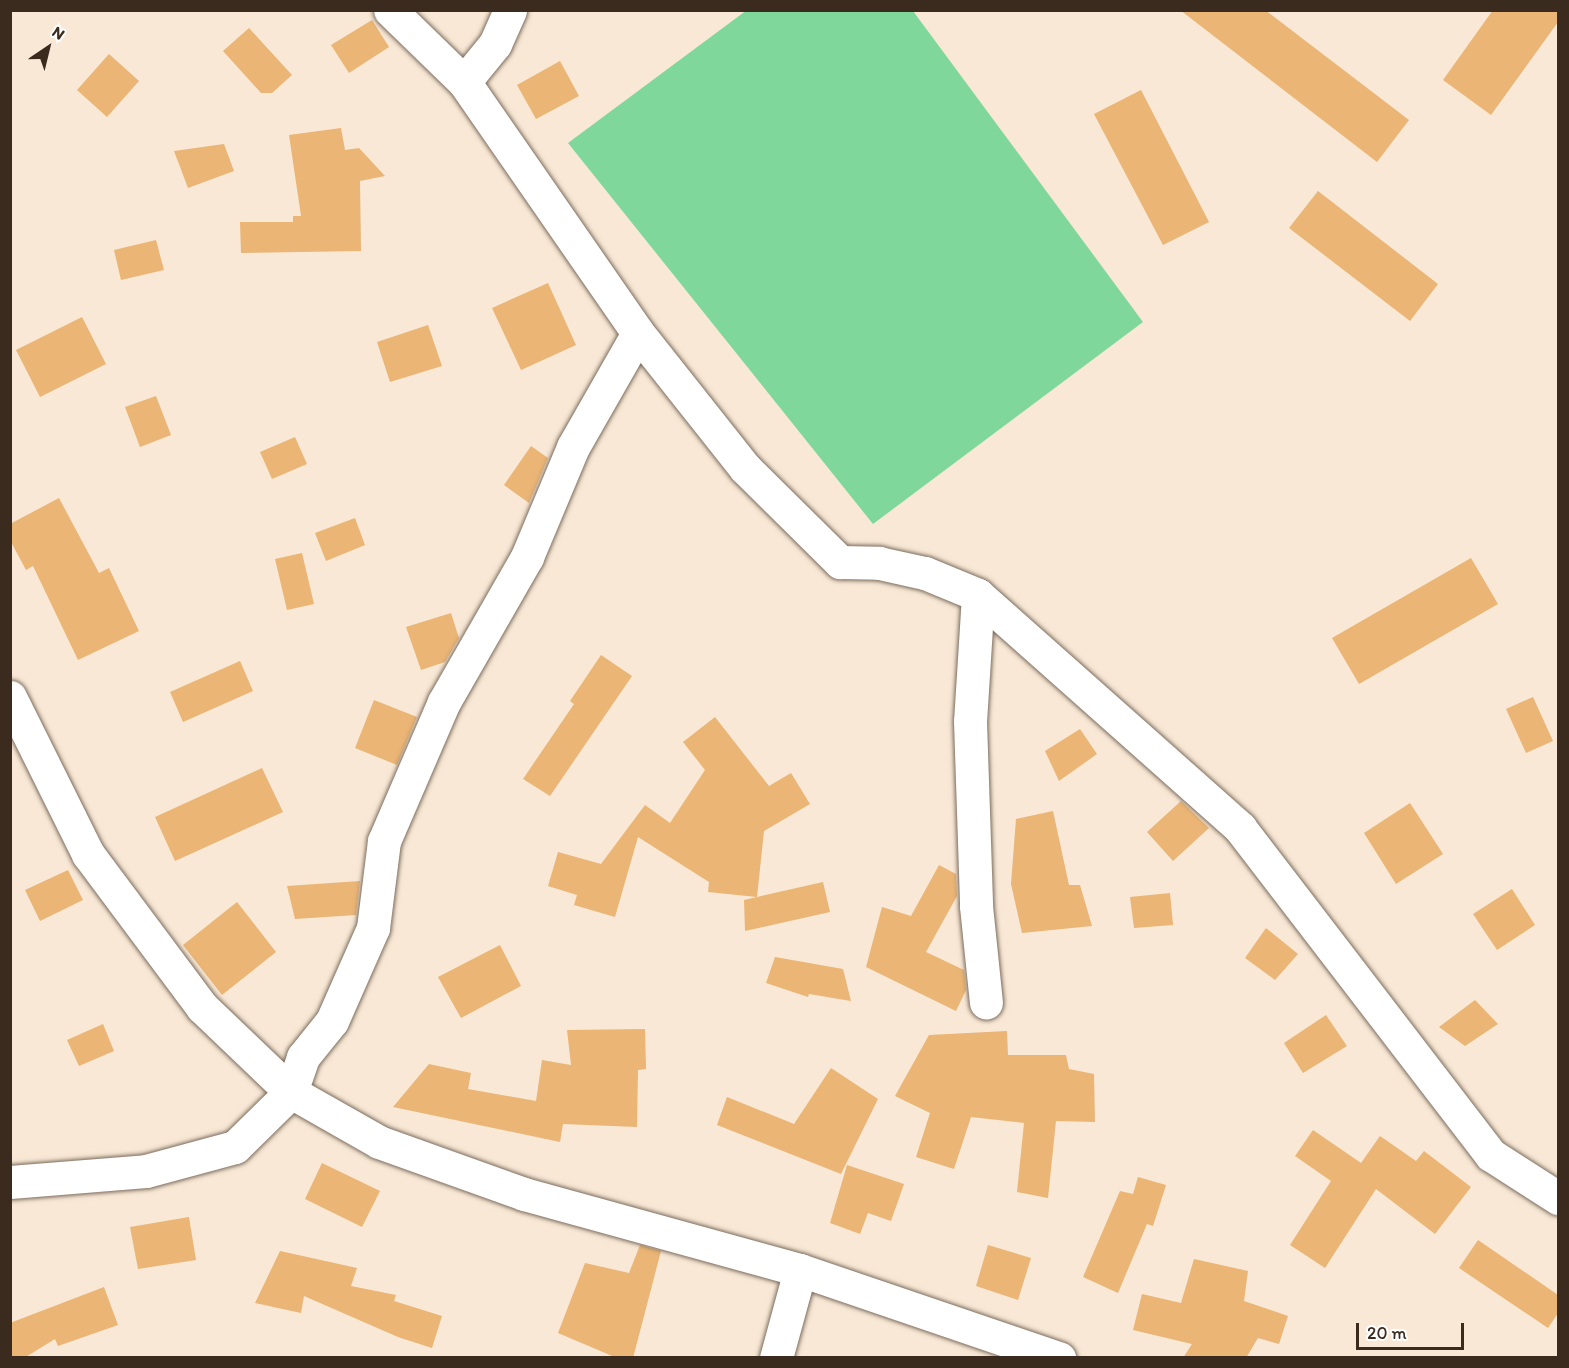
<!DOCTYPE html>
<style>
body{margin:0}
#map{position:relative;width:1569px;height:1368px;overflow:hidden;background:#f8e8d5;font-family:Itim,sans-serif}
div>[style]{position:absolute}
.green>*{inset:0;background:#80d79b}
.building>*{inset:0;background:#eab575}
.roads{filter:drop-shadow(0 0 2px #7d6c5e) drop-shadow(0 0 2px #7d6c5e)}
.minor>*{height:33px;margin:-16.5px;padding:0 16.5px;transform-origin:16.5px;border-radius:16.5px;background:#fff}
span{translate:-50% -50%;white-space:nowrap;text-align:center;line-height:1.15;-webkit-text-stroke:4.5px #fff;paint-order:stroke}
.frame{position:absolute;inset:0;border:12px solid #3b2a1e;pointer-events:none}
.north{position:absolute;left:18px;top:18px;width:60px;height:60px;-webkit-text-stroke:4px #fff;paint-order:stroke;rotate:35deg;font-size:16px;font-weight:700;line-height:24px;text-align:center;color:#3b2a1e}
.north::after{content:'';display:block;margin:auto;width:21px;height:27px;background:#3b2a1e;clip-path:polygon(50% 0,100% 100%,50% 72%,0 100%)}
.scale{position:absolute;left:1356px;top:1323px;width:108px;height:27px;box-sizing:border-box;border:3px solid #3b2a1e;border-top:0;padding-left:8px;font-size:18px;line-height:21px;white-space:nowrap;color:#3b2a1e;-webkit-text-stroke:4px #fff;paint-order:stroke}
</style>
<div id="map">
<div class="green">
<i style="clip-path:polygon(747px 10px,913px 11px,1143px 322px,873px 524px,568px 143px)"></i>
</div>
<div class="building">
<i style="clip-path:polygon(1180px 10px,1265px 10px,1409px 120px,1377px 162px)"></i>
<i style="clip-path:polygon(1493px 10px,1558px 10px,1558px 22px,1491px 115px,1443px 80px)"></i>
<i style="clip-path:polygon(372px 20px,389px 47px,349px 73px,331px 45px)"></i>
<i style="clip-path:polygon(249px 28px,292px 75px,272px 93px,261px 93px,223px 51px)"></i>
<i style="clip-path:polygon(109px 54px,139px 81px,107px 117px,77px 90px)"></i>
<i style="clip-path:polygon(560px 61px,579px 96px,536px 119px,517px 85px)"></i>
<i style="clip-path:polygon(1141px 90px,1209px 222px,1163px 245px,1094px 114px)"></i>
<i style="clip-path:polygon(341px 128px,345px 150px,359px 148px,385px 176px,360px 181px,361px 251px,241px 253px,240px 222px,293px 222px,293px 216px,301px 216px,289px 135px)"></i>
<i style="clip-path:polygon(224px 144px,234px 171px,188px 188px,174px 151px)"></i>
<i style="clip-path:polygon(1318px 191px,1438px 284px,1410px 321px,1289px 228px)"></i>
<i style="clip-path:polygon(156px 240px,164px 270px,121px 280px,114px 250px)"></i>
<i style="clip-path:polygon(548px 283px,576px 345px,521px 370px,492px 308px)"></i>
<i style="clip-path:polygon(82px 317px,106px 364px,40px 397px,16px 350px)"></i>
<i style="clip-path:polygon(428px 325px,442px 366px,390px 382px,377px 342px)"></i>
<i style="clip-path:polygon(156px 396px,171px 435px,140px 447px,125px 407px)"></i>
<i style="clip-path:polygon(295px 437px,307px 464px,272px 479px,260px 452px)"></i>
<i style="clip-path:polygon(531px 446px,548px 458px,529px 503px,504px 485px)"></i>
<i style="clip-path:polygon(59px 498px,99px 573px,109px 568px,139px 631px,78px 660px,33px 566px,26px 570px,10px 540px,10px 524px)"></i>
<i style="clip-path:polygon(355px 518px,365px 545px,326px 561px,315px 533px)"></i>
<i style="clip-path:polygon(302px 553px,314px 604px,287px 610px,275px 559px)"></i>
<i style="clip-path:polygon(1471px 558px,1498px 604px,1359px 684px,1332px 638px)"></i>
<i style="clip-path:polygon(451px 613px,459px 638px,445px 662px,421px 670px,406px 627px)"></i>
<i style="clip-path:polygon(601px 655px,632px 676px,550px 796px,523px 779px,574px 704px,570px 701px)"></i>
<i style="clip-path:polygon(240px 661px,253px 691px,183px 722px,170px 692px)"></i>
<i style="clip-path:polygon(1533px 697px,1553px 741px,1526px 753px,1506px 709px)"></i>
<i style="clip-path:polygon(374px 700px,417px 717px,397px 765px,355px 748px)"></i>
<i style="clip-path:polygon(715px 717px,769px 786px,791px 773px,810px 804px,764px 831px,757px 897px,823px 882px,830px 912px,745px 931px,744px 900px,757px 897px,708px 892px,709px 882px,638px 837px,615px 917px,574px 905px,577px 895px,548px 886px,558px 852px,601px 864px,645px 805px,670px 823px,705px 770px,683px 742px)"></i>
<i style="clip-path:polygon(1080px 729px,1097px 754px,1059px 781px,1045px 751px)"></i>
<i style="clip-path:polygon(262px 768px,283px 812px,175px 861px,155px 817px)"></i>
<i style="clip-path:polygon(1181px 801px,1209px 828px,1173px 861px,1147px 832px)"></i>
<i style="clip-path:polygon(1410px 803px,1443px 854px,1396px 884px,1364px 833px)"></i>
<i style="clip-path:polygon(1053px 811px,1069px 885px,1080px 885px,1092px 926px,1022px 933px,1011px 884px,1016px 819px)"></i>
<i style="clip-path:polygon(939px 865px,956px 874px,957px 896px,926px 952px,964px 970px,966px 990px,956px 1011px,866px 967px,882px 907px,911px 916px)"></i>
<i style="clip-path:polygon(68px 870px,83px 900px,40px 921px,25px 890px)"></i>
<i style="clip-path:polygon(360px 881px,356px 915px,295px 919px,287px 886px)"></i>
<i style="clip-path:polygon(1512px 889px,1535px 925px,1497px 950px,1473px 914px)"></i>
<i style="clip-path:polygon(1170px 893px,1173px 925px,1134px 928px,1130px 897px)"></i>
<i style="clip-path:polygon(237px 902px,276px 952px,222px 995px,183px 945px)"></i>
<i style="clip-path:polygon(1266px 928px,1298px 954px,1275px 980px,1245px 958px)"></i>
<i style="clip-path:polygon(500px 945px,521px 986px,461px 1018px,438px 977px)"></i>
<i style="clip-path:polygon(775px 957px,843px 969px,851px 1001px,809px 994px,808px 997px,766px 983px)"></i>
<i style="clip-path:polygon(1475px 1000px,1498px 1024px,1465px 1046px,1439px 1027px)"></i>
<i style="clip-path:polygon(1326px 1015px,1347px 1046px,1303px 1073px,1284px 1043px)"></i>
<i style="clip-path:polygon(103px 1024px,114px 1051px,79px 1066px,67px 1040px)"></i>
<i style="clip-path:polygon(645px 1029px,646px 1069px,638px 1070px,637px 1127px,563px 1124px,560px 1142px,393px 1107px,429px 1064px,471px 1073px,468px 1089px,536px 1101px,542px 1060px,571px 1065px,567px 1030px)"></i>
<i style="clip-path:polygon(1007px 1031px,1008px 1055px,1066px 1055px,1069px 1069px,1094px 1074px,1095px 1122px,1056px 1121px,1048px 1198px,1017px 1192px,1024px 1123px,971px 1117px,954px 1169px,916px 1157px,930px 1113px,895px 1096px,929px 1035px)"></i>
<i style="clip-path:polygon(831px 1068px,878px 1099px,841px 1174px,717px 1125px,727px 1097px,794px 1124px)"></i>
<i style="clip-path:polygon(1313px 1130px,1361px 1163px,1380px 1136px,1416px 1161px,1424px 1151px,1471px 1187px,1435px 1234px,1376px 1189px,1325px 1268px,1290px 1245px,1331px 1181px,1295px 1156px)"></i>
<i style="clip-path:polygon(322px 1163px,380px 1191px,362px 1227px,305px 1199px)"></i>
<i style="clip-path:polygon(847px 1165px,904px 1184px,891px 1221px,868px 1213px,860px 1234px,830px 1223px)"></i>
<i style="clip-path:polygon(1138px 1177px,1166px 1185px,1153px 1226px,1147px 1224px,1118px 1293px,1083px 1277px,1120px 1191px,1133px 1194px)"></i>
<i style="clip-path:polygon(189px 1217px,196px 1260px,138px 1269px,130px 1227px)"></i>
<i style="clip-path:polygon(1478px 1240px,1558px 1295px,1558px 1313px,1548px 1328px,1459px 1268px)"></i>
<i style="clip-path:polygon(640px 1245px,661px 1251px,633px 1358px,617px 1358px,558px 1333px,585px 1263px,629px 1273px)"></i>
<i style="clip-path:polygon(988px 1245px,1031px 1258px,1018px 1300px,976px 1286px)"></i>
<i style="clip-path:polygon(280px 1251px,357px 1268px,351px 1286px,396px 1295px,394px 1301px,442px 1316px,432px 1348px,398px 1337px,304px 1296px,301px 1313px,255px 1303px)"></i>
<i style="clip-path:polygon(1194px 1259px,1248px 1271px,1244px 1301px,1288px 1316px,1279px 1344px,1258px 1338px,1246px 1358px,1183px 1358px,1192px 1344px,1133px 1330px,1142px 1294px,1181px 1303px)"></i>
<i style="clip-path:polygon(104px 1287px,118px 1325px,58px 1346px,55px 1339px,24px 1358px,10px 1358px,10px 1323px)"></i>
</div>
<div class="roads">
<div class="minor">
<i style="left:464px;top:82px;width:49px;rotate:-50.8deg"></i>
<i style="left:495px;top:44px;width:37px;rotate:-66deg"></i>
<i style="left:638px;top:333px;width:172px;rotate:51.6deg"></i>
<i style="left:745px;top:468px;width:134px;rotate:44.7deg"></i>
<i style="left:840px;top:562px;width:39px;rotate:1deg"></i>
<i style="left:879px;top:563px;width:47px;rotate:12.3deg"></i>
<i style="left:925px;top:573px;width:57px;rotate:22.5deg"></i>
<i style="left:978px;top:595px;width:351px;rotate:41.6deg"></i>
<i style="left:1240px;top:828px;width:412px;rotate:52.5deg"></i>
<i style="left:1491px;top:1155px;width:80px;rotate:32.7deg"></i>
<i style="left:978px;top:595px;width:126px;rotate:93.6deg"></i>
<i style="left:970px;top:721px;width:185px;rotate:88.1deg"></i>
<i style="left:976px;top:906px;width:97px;rotate:84.1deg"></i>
<i style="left:10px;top:697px;width:175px;rotate:63.6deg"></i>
<i style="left:88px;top:854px;width:191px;rotate:53.3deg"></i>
<i style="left:202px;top:1007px;width:123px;rotate:43.7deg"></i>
<i style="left:291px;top:1092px;width:101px;rotate:29.6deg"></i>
<i style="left:379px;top:1142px;width:154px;rotate:19.7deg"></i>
<i style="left:524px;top:1194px;width:286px;rotate:15.4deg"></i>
<i style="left:800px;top:1270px;width:274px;rotate:18.8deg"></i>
<i style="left:10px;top:1182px;width:136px;rotate:-4.6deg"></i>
<i style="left:146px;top:1171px;width:92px;rotate:-15.1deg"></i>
<i style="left:235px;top:1147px;width:78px;rotate:-44.5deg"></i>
<i style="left:291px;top:1092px;width:37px;rotate:-71deg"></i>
<i style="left:303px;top:1057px;width:46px;rotate:-51.1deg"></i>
<i style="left:332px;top:1021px;width:102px;rotate:-66.2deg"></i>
<i style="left:373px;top:928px;width:88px;rotate:-82.8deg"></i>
<i style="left:384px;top:841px;width:151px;rotate:-66.7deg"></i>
<i style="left:444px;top:702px;width:167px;rotate:-60.2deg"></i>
<i style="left:527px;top:557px;width:119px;rotate:-67.3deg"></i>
<i style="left:573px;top:447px;width:131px;rotate:-60.3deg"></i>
<i style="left:638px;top:333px;width:305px;rotate:-124.7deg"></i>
<i style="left:464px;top:82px;width:103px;rotate:-135.8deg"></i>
<i style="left:776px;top:1358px;width:91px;rotate:-74.7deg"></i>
</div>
</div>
<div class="frame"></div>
<div class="north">N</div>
<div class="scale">20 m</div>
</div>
